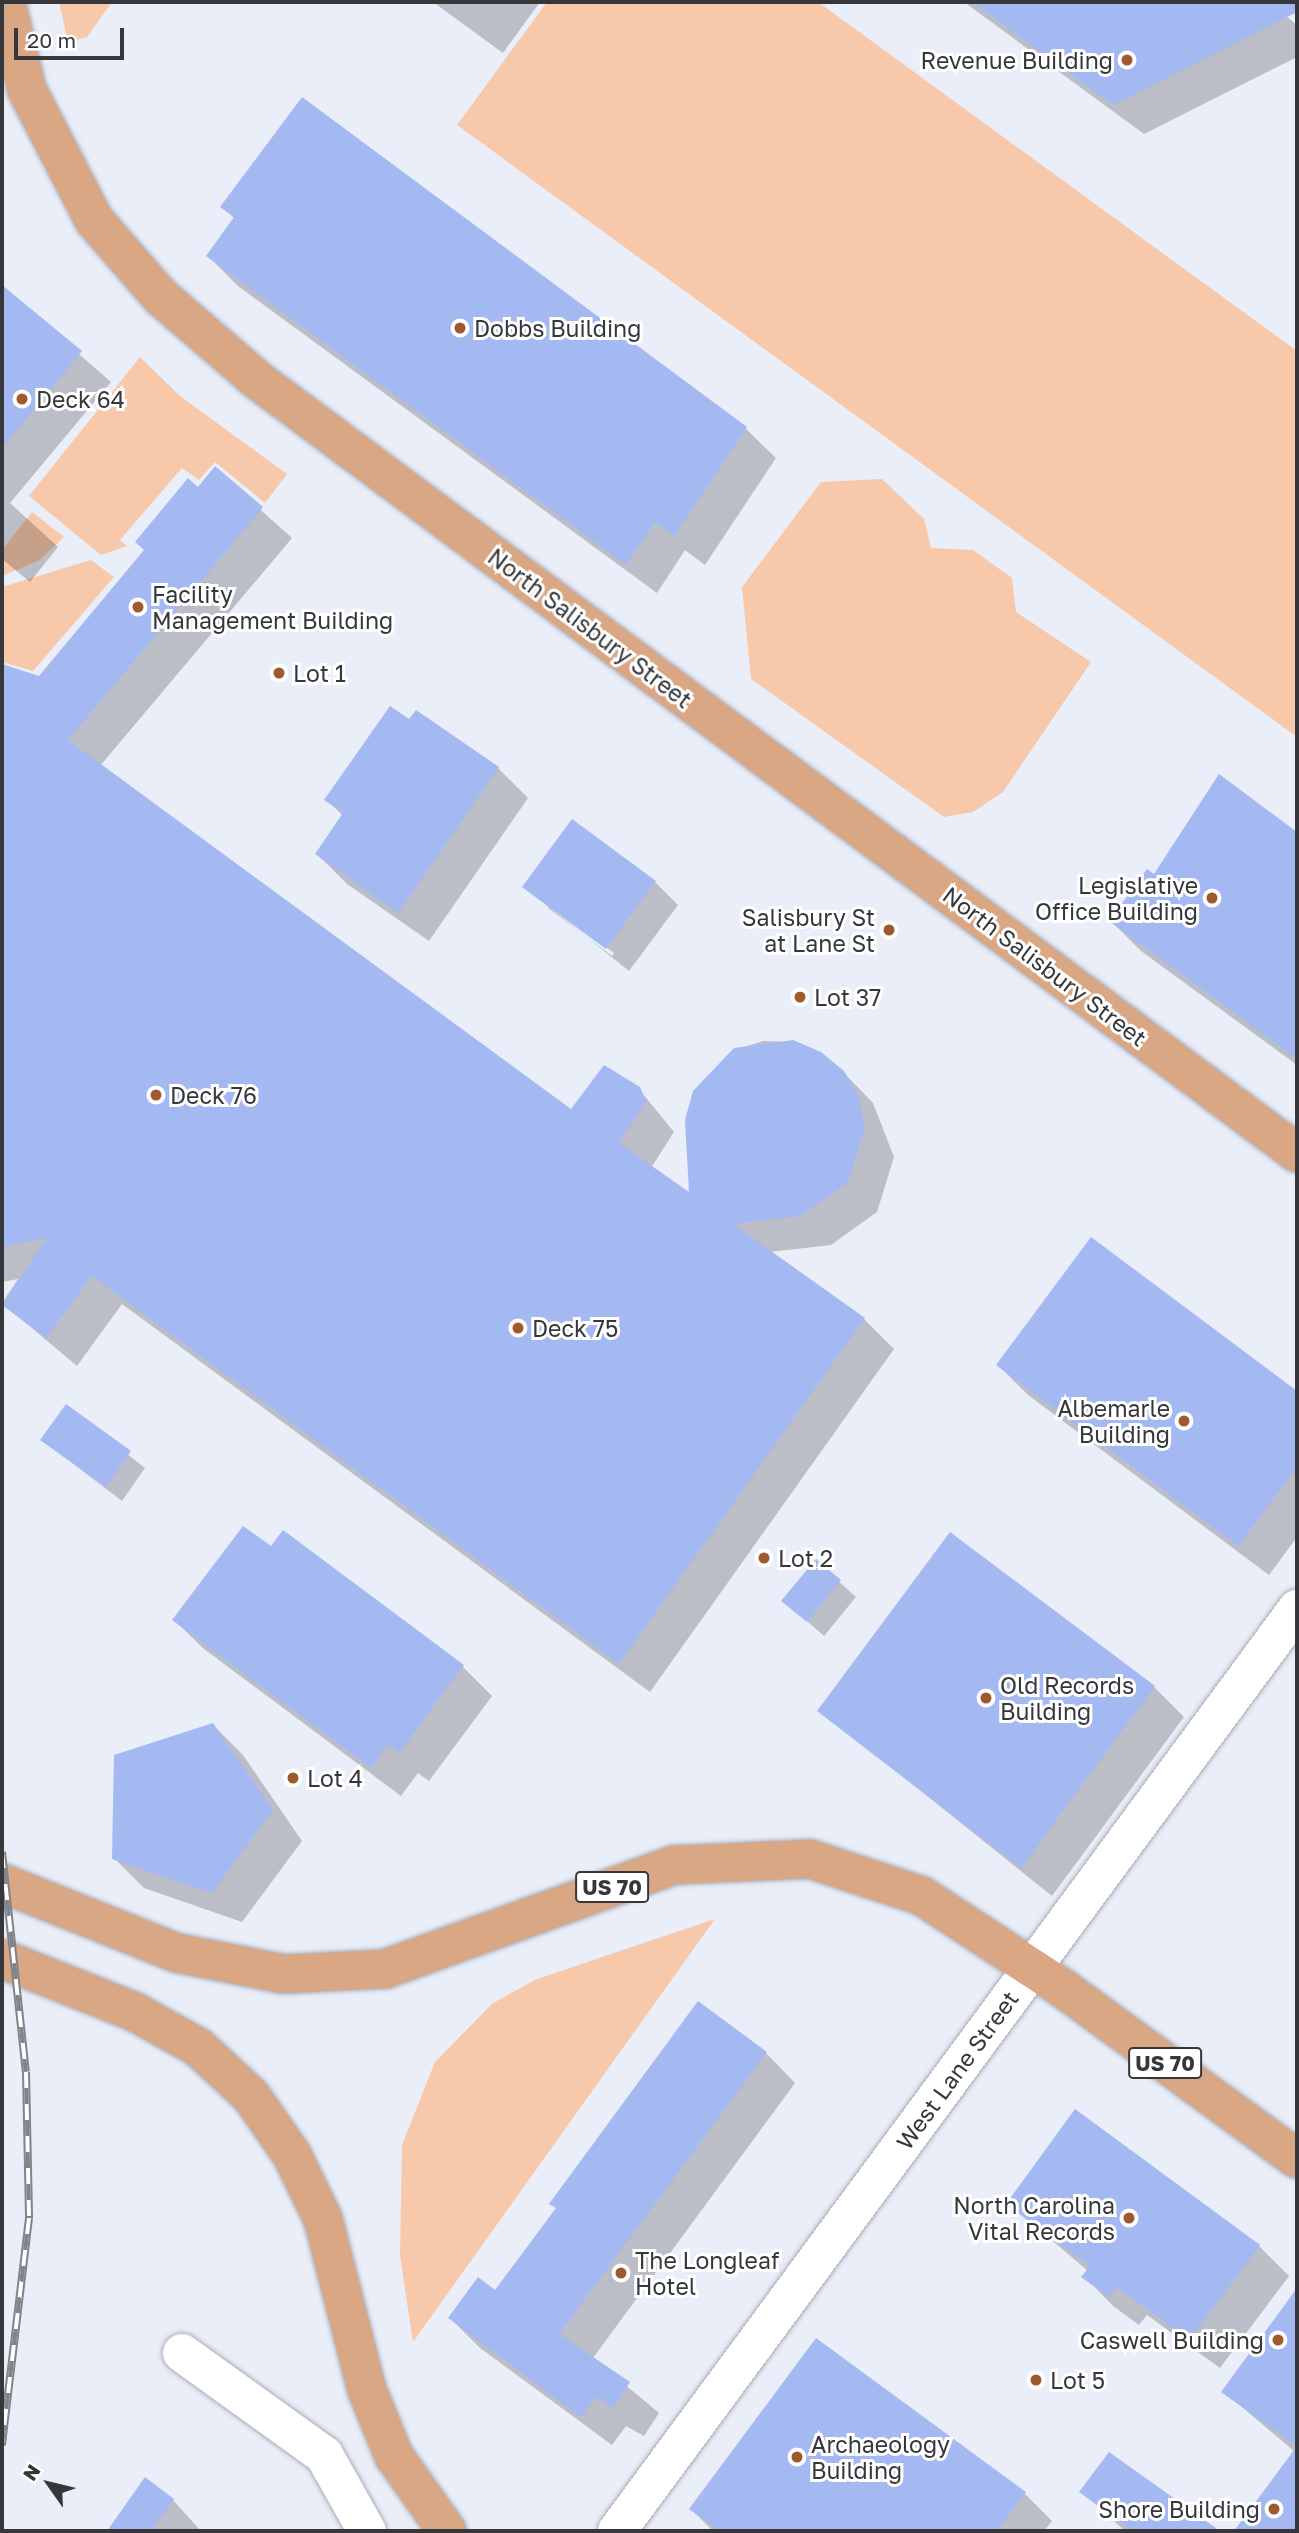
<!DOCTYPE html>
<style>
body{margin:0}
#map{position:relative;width:1299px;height:2533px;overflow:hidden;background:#eaeef8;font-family:"Golos Text",sans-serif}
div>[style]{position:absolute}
.green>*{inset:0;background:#f8c8ab}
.shadow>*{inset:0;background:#0003}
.building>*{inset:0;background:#a4b8f2}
.roads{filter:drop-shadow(0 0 2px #aaadb7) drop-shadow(0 0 2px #aaadb7)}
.minor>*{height:38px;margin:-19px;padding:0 19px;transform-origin:19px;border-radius:19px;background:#fff}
.major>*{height:38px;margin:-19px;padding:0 19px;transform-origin:19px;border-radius:19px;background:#daa784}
.rail>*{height:8px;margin-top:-4px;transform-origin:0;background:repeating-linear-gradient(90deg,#fff 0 16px,#81848b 0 32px);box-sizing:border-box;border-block:2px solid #81848b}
.dots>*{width:19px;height:19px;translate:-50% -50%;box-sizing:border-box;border:4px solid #fff;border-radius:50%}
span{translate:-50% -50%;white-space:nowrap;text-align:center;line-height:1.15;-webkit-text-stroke:6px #fff;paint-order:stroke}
.shield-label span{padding:2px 5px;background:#fff;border:2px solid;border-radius:5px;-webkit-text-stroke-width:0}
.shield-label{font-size:21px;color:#35373b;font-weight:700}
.poi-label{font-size:23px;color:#35373b}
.right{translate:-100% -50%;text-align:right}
.left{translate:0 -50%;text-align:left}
.street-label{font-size:23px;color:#35373b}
.frame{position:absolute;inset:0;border:4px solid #35373b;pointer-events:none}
.north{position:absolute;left:14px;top:2449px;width:70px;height:70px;-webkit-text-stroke:5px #fff;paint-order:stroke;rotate:304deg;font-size:19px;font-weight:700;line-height:28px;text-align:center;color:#35373b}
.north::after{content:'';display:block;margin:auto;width:24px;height:32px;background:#35373b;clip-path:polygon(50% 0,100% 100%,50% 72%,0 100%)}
.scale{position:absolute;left:14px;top:28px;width:110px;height:32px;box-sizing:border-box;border:4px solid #35373b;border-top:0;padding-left:9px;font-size:21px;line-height:24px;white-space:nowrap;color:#35373b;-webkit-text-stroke:5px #fff;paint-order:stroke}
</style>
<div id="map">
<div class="green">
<i style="clip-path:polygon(59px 2px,112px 2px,87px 37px,68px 42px)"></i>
<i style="clip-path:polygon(547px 2px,818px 2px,1297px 351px,1297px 737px,457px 125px)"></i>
<i style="clip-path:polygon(140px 357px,180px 396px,287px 474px,265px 503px,215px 462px,199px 480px,182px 468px,120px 540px,127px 546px,101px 555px,29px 496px)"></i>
<i style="clip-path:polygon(882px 479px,924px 519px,931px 548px,973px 550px,1012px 578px,1016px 612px,1091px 662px,1003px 792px,973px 812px,944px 817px,751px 679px,742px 587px,821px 482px)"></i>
<i style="clip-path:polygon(32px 512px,64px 537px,40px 560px,2px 576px,2px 550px)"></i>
<i style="clip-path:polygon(91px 560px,114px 577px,33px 671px,2px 662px,2px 587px)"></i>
<i style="clip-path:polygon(715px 1919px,413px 2342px,400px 2256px,402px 2145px,435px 2062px,493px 2003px,537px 1979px)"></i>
</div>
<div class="shadow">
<i style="clip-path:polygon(433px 2px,540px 2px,503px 53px)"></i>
<i style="clip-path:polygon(964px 2px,1269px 2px,1297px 25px,1297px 57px,1144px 134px)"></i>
<i style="clip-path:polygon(302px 99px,746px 429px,776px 458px,705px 565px,685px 550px,657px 593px,238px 286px,208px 256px,235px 219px,223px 207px)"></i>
<i style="clip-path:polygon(2px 287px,111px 382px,10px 503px,58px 547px,30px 582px,2px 559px)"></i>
<i style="clip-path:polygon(215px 469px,292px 538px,100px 766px,572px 1111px,638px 1088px,674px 1132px,651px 1168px,691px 1196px,695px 1092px,735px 1050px,763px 1041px,793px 1042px,843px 1072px,873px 1103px,894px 1157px,877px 1212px,831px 1245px,770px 1252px,864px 1319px,894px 1349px,650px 1692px,122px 1304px,77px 1366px,2px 1303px,18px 1279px,2px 1282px,2px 675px,4px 666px,39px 678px)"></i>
<i style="clip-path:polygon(410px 722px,498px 768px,528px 798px,429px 941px,347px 884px,317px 854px,343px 816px,327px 800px)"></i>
<i style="clip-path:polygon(1219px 776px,1297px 834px,1297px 1065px,1141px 951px,1111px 921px,1155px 877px)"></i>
<i style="clip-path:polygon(evenodd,655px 882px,678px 905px,629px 971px,524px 887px,655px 882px,548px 904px,614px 953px,612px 956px,548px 908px,548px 904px)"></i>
<i style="clip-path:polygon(1092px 1240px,1297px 1394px,1297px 1537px,1269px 1575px,1028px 1395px,998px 1365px)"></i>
<i style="clip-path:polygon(66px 1406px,145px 1468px,122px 1501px,42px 1440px)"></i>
<i style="clip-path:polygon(271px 1548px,463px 1667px,492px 1696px,429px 1781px,418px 1773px,401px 1796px,204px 1649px,174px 1620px)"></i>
<i style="clip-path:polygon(816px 1561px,856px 1597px,824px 1636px,784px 1601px)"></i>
<i style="clip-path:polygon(1154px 1687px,1184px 1717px,1052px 1896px,820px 1710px)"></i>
<i style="clip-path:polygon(213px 1725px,243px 1755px,302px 1841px,242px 1922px,144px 1888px,114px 1858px)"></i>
<i style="clip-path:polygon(766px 2053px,795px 2083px,593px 2358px,659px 2413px,644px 2436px,626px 2426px,612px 2445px,480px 2348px,450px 2318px,496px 2292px,557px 2209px,551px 2204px)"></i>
<i style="clip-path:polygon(1008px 2203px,1259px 2246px,1289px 2276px,1220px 2368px,1147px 2315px,1139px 2325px,1113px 2306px,1084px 2276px,1088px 2271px)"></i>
<i style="clip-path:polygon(1297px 2291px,1297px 2531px,1236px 2531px,1295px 2452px,1223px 2391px)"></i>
<i style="clip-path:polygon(1109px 2454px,1217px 2531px,1125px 2531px,1082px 2492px)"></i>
<i style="clip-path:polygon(145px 2480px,173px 2500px,201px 2531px,109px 2531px)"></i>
<i style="clip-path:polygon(1025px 2494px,1052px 2521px,1044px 2531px,713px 2531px,691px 2509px)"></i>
</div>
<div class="building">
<i style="clip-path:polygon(972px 2px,1297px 2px,1297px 12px,1113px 105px)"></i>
<i style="clip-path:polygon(302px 97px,747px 427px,674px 536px,655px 522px,626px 565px,206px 256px,234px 217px,220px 207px)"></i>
<i style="clip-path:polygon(2px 285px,82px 351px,2px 448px)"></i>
<i style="clip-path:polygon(215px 466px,263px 507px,68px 740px,571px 1109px,604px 1065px,640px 1087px,646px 1101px,619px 1143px,689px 1192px,685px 1120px,693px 1091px,734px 1048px,793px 1040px,821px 1052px,844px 1071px,859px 1097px,865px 1127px,848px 1182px,801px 1216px,733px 1224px,865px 1318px,619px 1664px,92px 1276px,46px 1338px,2px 1305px,47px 1238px,2px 1247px,2px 664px,39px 676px,144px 550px,135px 542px,188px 478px,198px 487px)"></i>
<i style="clip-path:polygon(390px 706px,409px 719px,416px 710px,499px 767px,398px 913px,315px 854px,343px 813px,324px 800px)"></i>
<i style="clip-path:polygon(1219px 774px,1297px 832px,1297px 1059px,1109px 921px,1147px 869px,1154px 874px)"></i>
<i style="clip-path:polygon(572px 819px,656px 881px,606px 949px,522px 887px)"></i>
<i style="clip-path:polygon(1091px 1237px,1297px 1391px,1297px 1467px,1238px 1546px,996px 1365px)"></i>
<i style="clip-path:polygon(66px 1404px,131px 1451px,106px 1487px,40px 1440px)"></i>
<i style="clip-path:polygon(243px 1526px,271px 1546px,283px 1530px,464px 1665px,399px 1753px,388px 1745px,371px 1768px,172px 1620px)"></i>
<i style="clip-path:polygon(950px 1532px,1155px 1686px,1021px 1868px,817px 1711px)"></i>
<i style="clip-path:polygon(816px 1559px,841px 1580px,807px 1622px,781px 1601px)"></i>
<i style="clip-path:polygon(213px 1723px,273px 1810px,212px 1893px,112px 1859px,114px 1755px)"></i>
<i style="clip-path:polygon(698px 2001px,767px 2052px,559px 2334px,630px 2382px,614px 2408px,596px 2397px,581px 2417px,448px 2318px,478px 2277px,495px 2290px,556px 2208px,549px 2204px)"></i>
<i style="clip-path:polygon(1075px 2109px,1260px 2245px,1189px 2340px,1117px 2287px,1109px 2297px,1081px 2277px,1090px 2266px,1006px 2204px)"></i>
<i style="clip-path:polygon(1297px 2288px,1297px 2531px,1234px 2531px,1297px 2446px,1221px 2392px)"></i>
<i style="clip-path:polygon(816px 2338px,1026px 2492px,997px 2531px,720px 2531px,689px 2509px)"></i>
<i style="clip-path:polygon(1109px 2452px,1220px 2531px,1133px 2531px,1079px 2492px)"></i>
<i style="clip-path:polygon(145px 2477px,174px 2499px,151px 2531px,107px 2531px)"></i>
</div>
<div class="roads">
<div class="minor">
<i style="left:182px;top:2353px;width:175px;rotate:35.7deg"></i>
<i style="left:324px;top:2455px;width:87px;rotate:60.5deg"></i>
<i style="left:617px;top:2531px;width:1146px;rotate:-53.59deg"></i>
</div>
<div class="major">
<i style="left:6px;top:2px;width:90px;rotate:76.6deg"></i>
<i style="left:27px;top:90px;width:146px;rotate:62.7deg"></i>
<i style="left:94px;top:220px;width:101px;rotate:49deg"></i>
<i style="left:160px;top:296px;width:127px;rotate:40.8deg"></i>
<i style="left:256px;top:379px;width:1297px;rotate:36.63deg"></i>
<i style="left:2px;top:1883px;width:188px;rotate:21.8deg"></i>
<i style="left:177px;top:1953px;width:109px;rotate:11.1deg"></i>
<i style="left:284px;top:1974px;width:101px;rotate:-2.8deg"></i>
<i style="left:385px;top:1969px;width:307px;rotate:-19.8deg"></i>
<i style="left:674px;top:1865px;width:136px;rotate:-2.5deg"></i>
<i style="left:810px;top:1859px;width:118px;rotate:18.3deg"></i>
<i style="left:922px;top:1896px;width:170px;rotate:33.2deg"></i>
<i style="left:1064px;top:1989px;width:288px;rotate:36.1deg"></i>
<i style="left:2px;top:1959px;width:143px;rotate:21.7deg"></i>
<i style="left:135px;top:2012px;width:72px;rotate:29.1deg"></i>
<i style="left:198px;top:2047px;width:72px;rotate:42.8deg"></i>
<i style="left:251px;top:2096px;width:72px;rotate:55.2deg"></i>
<i style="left:292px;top:2155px;width:71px;rotate:64.2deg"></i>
<i style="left:323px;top:2219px;width:177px;rotate:75.6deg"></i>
<i style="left:367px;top:2390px;width:71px;rotate:67.8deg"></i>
<i style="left:394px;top:2456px;width:92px;rotate:54.8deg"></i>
</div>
</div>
<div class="rail">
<i style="left:2px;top:1852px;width:221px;rotate:83.8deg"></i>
<i style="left:26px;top:2072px;width:146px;rotate:88.8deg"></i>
<i style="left:29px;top:2218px;width:229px;rotate:96.8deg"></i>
</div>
<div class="dots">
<i style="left:1127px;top:60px;background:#9e5a2c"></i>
<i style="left:460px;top:328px;background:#9e5a2c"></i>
<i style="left:22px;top:399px;background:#9e5a2c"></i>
<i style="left:138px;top:607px;background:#9e5a2c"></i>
<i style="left:279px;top:673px;background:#9e5a2c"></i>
<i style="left:1212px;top:898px;background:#9e5a2c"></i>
<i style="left:889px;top:930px;background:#9e5a2c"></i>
<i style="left:800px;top:997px;background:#9e5a2c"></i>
<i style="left:156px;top:1095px;background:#9e5a2c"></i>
<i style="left:518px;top:1328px;background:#9e5a2c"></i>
<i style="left:1184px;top:1421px;background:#9e5a2c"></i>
<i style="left:764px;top:1558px;background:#9e5a2c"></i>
<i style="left:986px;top:1698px;background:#9e5a2c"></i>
<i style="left:293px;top:1778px;background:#9e5a2c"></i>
<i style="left:1129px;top:2218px;background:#9e5a2c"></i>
<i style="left:621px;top:2273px;background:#9e5a2c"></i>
<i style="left:1278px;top:2340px;background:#9e5a2c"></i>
<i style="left:1036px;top:2380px;background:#9e5a2c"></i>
<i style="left:797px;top:2457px;background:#9e5a2c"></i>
<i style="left:1274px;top:2509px;background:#9e5a2c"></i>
</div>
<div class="shield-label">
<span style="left:612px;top:1887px">US 70</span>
<span style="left:1165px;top:2063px">US 70</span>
</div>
<div class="poi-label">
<span class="right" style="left:1113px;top:60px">Revenue Building</span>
<span class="left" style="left:474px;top:328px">Dobbs Building</span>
<span class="left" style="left:36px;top:399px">Deck 64</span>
<span class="left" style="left:152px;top:607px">Facility<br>Management Building</span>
<span class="left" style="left:293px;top:673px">Lot 1</span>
<span class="right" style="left:1198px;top:898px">Legislative<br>Office Building</span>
<span class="right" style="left:875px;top:930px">Salisbury St<br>at Lane St</span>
<span class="left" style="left:814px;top:997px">Lot 37</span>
<span class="left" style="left:170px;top:1095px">Deck 76</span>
<span class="left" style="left:532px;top:1328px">Deck 75</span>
<span class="right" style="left:1170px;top:1421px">Albemarle<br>Building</span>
<span class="left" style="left:778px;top:1558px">Lot 2</span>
<span class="left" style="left:1000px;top:1698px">Old Records<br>Building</span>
<span class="left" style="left:307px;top:1778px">Lot 4</span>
<span class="right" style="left:1115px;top:2218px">North Carolina<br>Vital Records</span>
<span class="left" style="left:635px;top:2273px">The Longleaf<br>Hotel</span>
<span class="right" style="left:1264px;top:2340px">Caswell Building</span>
<span class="left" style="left:1050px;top:2380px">Lot 5</span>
<span class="left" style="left:811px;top:2457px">Archaeology<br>Building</span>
<span class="right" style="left:1260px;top:2509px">Shore Building</span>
</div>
<div class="street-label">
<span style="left:590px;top:628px;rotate:37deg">North Salisbury Street</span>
<span style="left:1045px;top:966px;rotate:37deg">North Salisbury Street</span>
<span style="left:957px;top:2070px;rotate:-54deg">West Lane Street</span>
</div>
<div class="frame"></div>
<div class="north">N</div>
<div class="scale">20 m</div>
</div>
